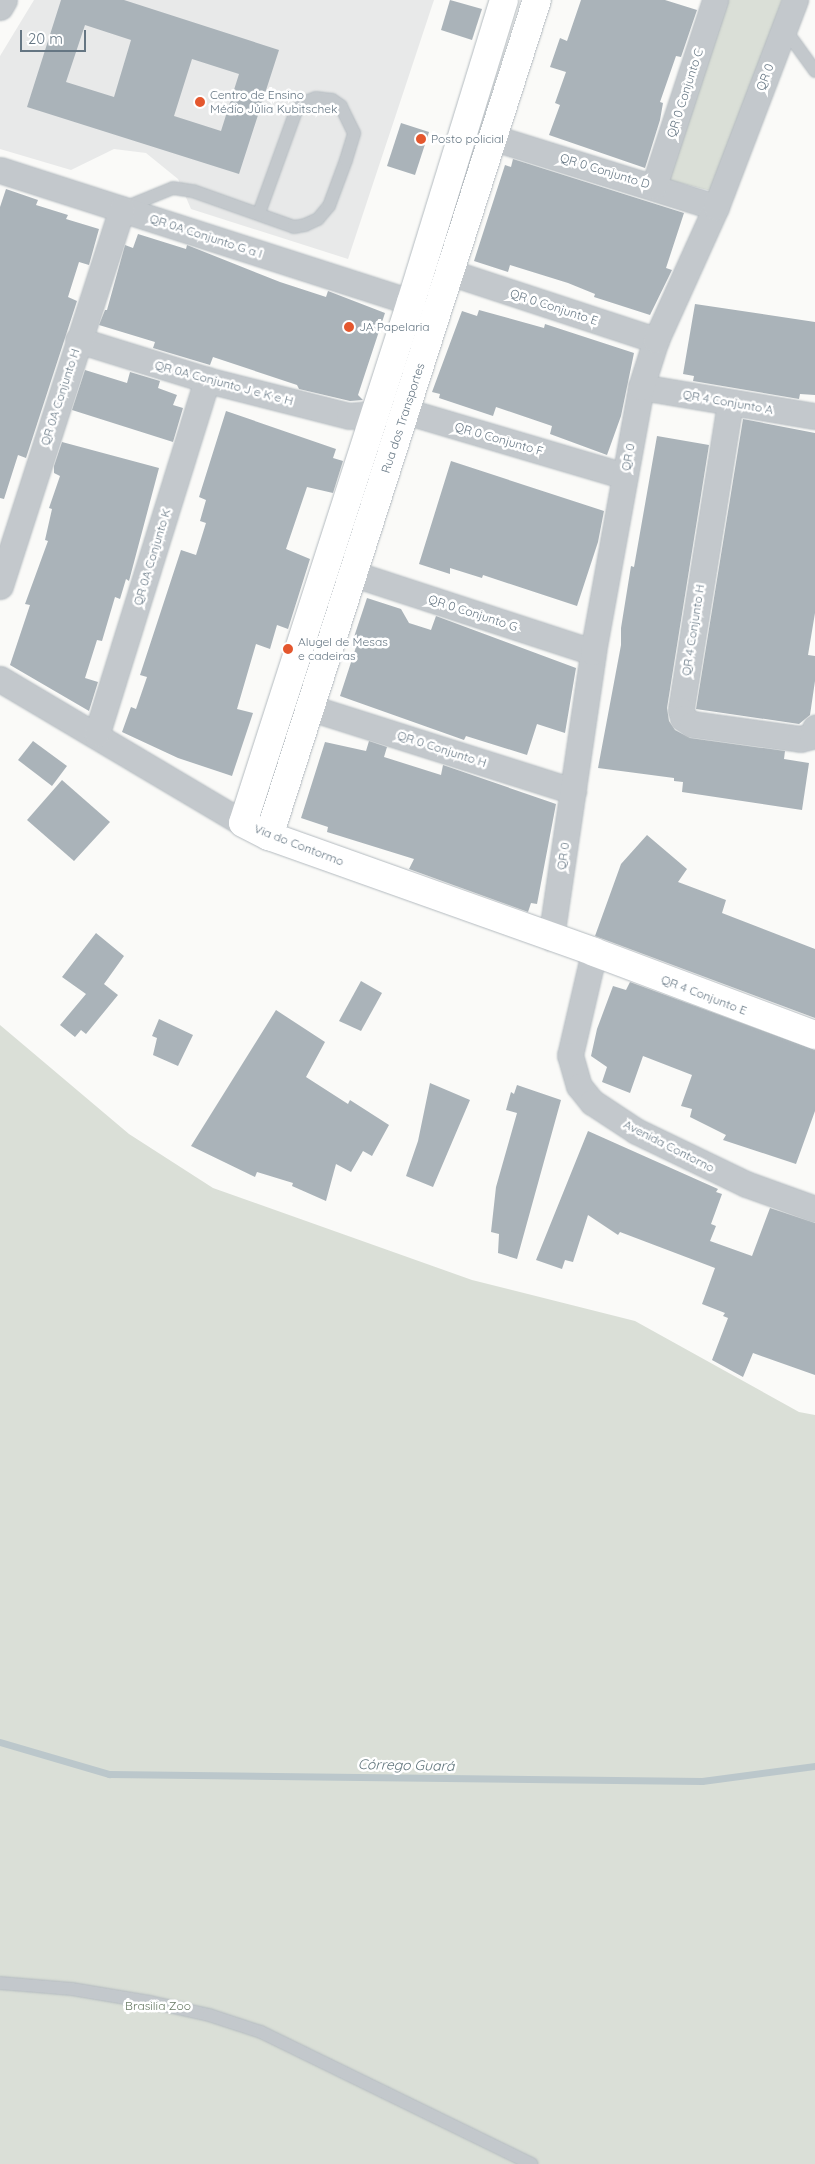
<!DOCTYPE html>
<meta charset="utf-8">
<style>
body{margin:0}
#map{position:relative;width:815px;height:2164px;overflow:hidden;background:#fafaf8;font-family:Quicksand,sans-serif}
div>[style]{position:absolute}
.built>*{inset:0;background:#e8e9e9}
.green>*{inset:0;background:#dadfd7}
.stream>*{height:7px;margin:-3.5px;padding:0 3.5px;transform-origin:3.5px;border-radius:3.5px;background:#bbc7cb}
.building>*{inset:0;background:#aab3b9}
.roads{filter:drop-shadow(0 0 1px #b3babf) drop-shadow(0 0 1px #b3babf)}
.lane>*{height:12px;margin:-6px;padding:0 6px;transform-origin:6px;border-radius:6px;background:#c3c8cc}
.street>*{height:25px;margin:-12.5px;padding:0 12.5px;transform-origin:12.5px;border-radius:12.5px;background:#c3c8cc}
.secondary>*{height:28px;margin:-14px;padding:0 14px;transform-origin:14px;border-radius:14px;background:#fff}
.dots>*{width:14px;height:14px;translate:-50% -50%;box-sizing:border-box;border:2px solid #fff;border-radius:50%}
span{translate:-50% -50%;white-space:nowrap;text-align:center;line-height:1.15;-webkit-text-stroke:5px #fff;paint-order:stroke}
.street-label{font-size:12px;color:#657683}
.poi-label{font-size:12px;color:#657683}
.left{translate:0 -50%;text-align:left}
.park-label{font-size:12px;color:#687a64}
.water-label{font-size:14px;color:#60757c;font-style:italic}
.scale{position:absolute;left:20px;top:30px;width:66px;height:22px;box-sizing:border-box;border:2px solid #657683;border-top:0;padding-left:6px;font-size:15px;line-height:18px;white-space:nowrap;color:#657683;-webkit-text-stroke:4px #fff;paint-order:stroke}
</style>
<div id="map">
<div class="built">
<i style="clip-path:polygon(34px 0,434px 0,348px 259px,191px 209px,178px 179px,146px 153px,114px 149px,71px 170px,0 149px,0 56px)"></i>
</div>
<div class="green">
<i style="clip-path:polygon(723px 0,782px 0,715px 192px,668px 180px)"></i>
<i style="clip-path:polygon(0 1025px,129px 1134px,213px 1188px,472px 1280px,635px 1321px,799px 1412px,815px 1415px,815px 2164px,0 2164px)"></i>
</div>
<div class="stream">
<i style="left:0;top:1742px;width:114px;rotate:16.4deg"></i>
<i style="left:109px;top:1774px;width:593px;rotate:0.68deg"></i>
<i style="left:702px;top:1781px;width:114px;rotate:-7.6deg"></i>
</div>
<div class="building">
<i style="clip-path:polygon(evenodd,61px 0,124px 0,279px 50px,239px 174px,27px 107px,61px 0,85px 25px,131px 40px,114px 97px,66px 82px,85px 25px,61px 0,192px 59px,239px 74px,221px 131px,174px 116px,192px 59px)"></i>
<i style="clip-path:polygon(450px 0,482px 9px,472px 40px,441px 30px)"></i>
<i style="clip-path:polygon(581px 0,665px 0,697px 10px,681px 57px,676px 56px,660px 102px,663px 103px,660px 120px,645px 168px,549px 135px,560px 105px,555px 103px,566px 72px,550px 67px,560px 38px,567px 41px)"></i>
<i style="clip-path:polygon(401px 123px,429px 132px,415px 175px,387px 166px)"></i>
<i style="clip-path:polygon(513px 159px,684px 213px,666px 268px,672px 270px,650px 315px,594px 297px,595px 294px,568px 283px,510px 265px,508px 272px,474px 261px,505px 165px,511px 167px)"></i>
<i style="clip-path:polygon(6px 189px,38px 200px,36px 205px,68px 215px,66px 219px,99px 229px,89px 265px,79px 262px,68px 297px,77px 301px,26px 458px,18px 455px,4px 499px,0 498px,0 207px)"></i>
<i style="clip-path:polygon(138px 234px,186px 249px,187px 245px,280px 282px,326px 297px,328px 291px,385px 313px,358px 395px,363px 400px,350px 401px,299px 389px,297px 385px,213px 357px,210px 365px,153px 348px,155px 342px,99px 325px,105px 310px,107px 310px,125px 245px,133px 248px)"></i>
<i style="clip-path:polygon(695px 304px,815px 322px,815px 395px,800px 394px,799px 399px,693px 381px,694px 376px,683px 374px)"></i>
<i style="clip-path:polygon(479px 310px,544px 328px,545px 324px,634px 353px,621px 416px,607px 455px,550px 434px,552px 426px,496px 407px,493px 416px,439px 398px,440px 394px,432px 392px,462px 311px,477px 316px)"></i>
<i style="clip-path:polygon(85px 370px,127px 383px,130px 372px,160px 381px,158px 388px,177px 395px,173px 405px,183px 408px,173px 442px,72px 410px)"></i>
<i style="clip-path:polygon(226px 411px,336px 449px,333px 458px,343px 461px,333px 493px,307px 487px,286px 549px,310px 559px,288px 629px,277px 625px,270px 649px,256px 644px,237px 709px,253px 713px,232px 776px,178px 758px,122px 732px,131px 707px,136px 709px,147px 677px,140px 675px,181px 550px,196px 555px,206px 523px,200px 521px,206px 500px,199px 497px)"></i>
<i style="clip-path:polygon(743px 419px,815px 433px,815px 613px,808px 655px,815px 656px,815px 681px,810px 715px,799px 724px,696px 709px)"></i>
<i style="clip-path:polygon(657px 436px,709px 445px,667px 708px,669px 721px,675px 730px,690px 738px,785px 751px,784px 759px,809px 763px,802px 810px,682px 792px,683px 782px,674px 781px,674px 778px,598px 768px,621px 645px,621px 628px,631px 566px,634px 567px)"></i>
<i style="clip-path:polygon(62px 442px,159px 468px,129px 581px,126px 579px,120px 599px,115px 597px,102px 641px,97px 640px,85px 678px,98px 682px,89px 711px,10px 665px,30px 605px,25px 604px,48px 541px,45px 540px,52px 509px,49px 508px,60px 476px,54px 473px,54px 466px)"></i>
<i style="clip-path:polygon(451px 461px,604px 511px,598px 542px,577px 606px,483px 575px,482px 578px,450px 568px,450px 574px,419px 564px)"></i>
<i style="clip-path:polygon(367px 598px,401px 609px,409px 623px,431px 630px,436px 616px,576px 668px,565px 733px,537px 724px,527px 755px,466px 736px,464px 740px,340px 696px,356px 647px,351px 646px)"></i>
<i style="clip-path:polygon(33px 741px,67px 766px,52px 786px,18px 760px)"></i>
<i style="clip-path:polygon(369px 741px,387px 747px,384px 757px,441px 775px,443px 765px,556px 804px,537px 904px,531px 903px,528px 912px,409px 869px,414px 859px,327px 832px,328px 827px,301px 818px,325px 742px,366px 751px)"></i>
<i style="clip-path:polygon(62px 780px,110px 822px,74px 861px,27px 820px)"></i>
<i style="clip-path:polygon(647px 835px,687px 869px,678px 882px,726px 900px,722px 913px,815px 949px,815px 1018px,595px 936px,621px 864px)"></i>
<i style="clip-path:polygon(96px 933px,124px 956px,104px 984px,118px 995px,86px 1034px,81px 1030px,75px 1037px,60px 1025px,86px 994px,62px 977px)"></i>
<i style="clip-path:polygon(361px 981px,382px 993px,361px 1031px,339px 1021px)"></i>
<i style="clip-path:polygon(630px 982px,815px 1050px,815px 1111px,796px 1164px,723px 1140px,726px 1135px,690px 1117px,692px 1109px,681px 1106px,692px 1075px,643px 1056px,630px 1093px,602px 1082px,607px 1067px,591px 1056px,597px 1029px,613px 986px,626px 990px)"></i>
<i style="clip-path:polygon(276px 1010px,325px 1042px,306px 1077px,348px 1104px,350px 1100px,389px 1125px,372px 1156px,363px 1151px,351px 1172px,336px 1164px,326px 1201px,292px 1186px,293px 1183px,257px 1172px,255px 1177px,191px 1146px)"></i>
<i style="clip-path:polygon(159px 1019px,193px 1035px,178px 1066px,153px 1055px,157px 1038px,152px 1036px)"></i>
<i style="clip-path:polygon(430px 1083px,470px 1100px,433px 1187px,406px 1176px,418px 1141px)"></i>
<i style="clip-path:polygon(517px 1085px,561px 1100px,517px 1259px,498px 1253px,499px 1234px,491px 1232px,496px 1187px,517px 1113px,506px 1110px,511px 1092px,514px 1094px)"></i>
<i style="clip-path:polygon(588px 1131px,718px 1189px,716px 1192px,722px 1194px,711px 1224px,716px 1226px,710px 1241px,752px 1256px,770px 1208px,815px 1223px,815px 1375px,753px 1353px,743px 1377px,712px 1360px,728px 1318px,723px 1316px,725px 1313px,702px 1304px,715px 1268px,620px 1232px,618px 1235px,588px 1215px,573px 1262px,565px 1260px,562px 1269px,536px 1260px)"></i>
</div>
<div class="roads">
<div class="lane">
<i style="left:784px;top:28px;width:53px;rotate:54.2deg"></i>
<i style="left:124px;top:208px;width:53px;rotate:-22.2deg"></i>
<i style="left:173px;top:188px;width:20px;rotate:9deg"></i>
<i style="left:193px;top:191px;width:107px;rotate:19.6deg"></i>
<i style="left:294px;top:227px;width:11px;rotate:-10deg"></i>
<i style="left:305px;top:225px;width:14px;rotate:-25deg"></i>
<i style="left:318px;top:219px;width:17px;rotate:-50deg"></i>
<i style="left:329px;top:206px;width:49px;rotate:-69.7deg"></i>
<i style="left:346px;top:160px;width:28px;rotate:-73deg"></i>
<i style="left:354px;top:133px;width:30px;rotate:-116deg"></i>
<i style="left:341px;top:106px;width:11px;rotate:-146deg"></i>
<i style="left:332px;top:100px;width:16px;rotate:-173deg"></i>
<i style="left:316px;top:98px;width:12px;rotate:160deg"></i>
<i style="left:305px;top:102px;width:13px;rotate:135deg"></i>
<i style="left:296px;top:111px;width:109px;rotate:109.9deg"></i>
<i style="left:0;top:1983px;width:72px;rotate:4.8deg"></i>
<i style="left:72px;top:1989px;width:79px;rotate:9.5deg"></i>
<i style="left:150px;top:2002px;width:60px;rotate:12.4deg"></i>
<i style="left:209px;top:2015px;width:55px;rotate:18.1deg"></i>
<i style="left:261px;top:2032px;width:301px;rotate:26deg"></i>
</div>
<div class="street">
<i style="left:0;top:7px;width:8px;rotate:-60deg"></i>
<i style="left:494px;top:138px;width:232px;rotate:17.3deg"></i>
<i style="left:0;top:170px;width:432px;rotate:17.8deg"></i>
<i style="left:654px;top:186px;width:196px;rotate:-71.8deg"></i>
<i style="left:452px;top:273px;width:215px;rotate:18.2deg"></i>
<i style="left:78px;top:340px;width:135px;rotate:17.2deg"></i>
<i style="left:207px;top:380px;width:146px;rotate:14.2deg"></i>
<i style="left:349px;top:416px;width:56px;rotate:-5.1deg"></i>
<i style="left:405px;top:411px;width:229px;rotate:16.5deg"></i>
<i style="left:641px;top:387px;width:176px;rotate:9.5deg"></i>
<i style="left:730px;top:403px;width:311px;rotate:99.1deg"></i>
<i style="left:681px;top:710px;width:8px;rotate:76deg"></i>
<i style="left:683px;top:718px;width:11px;rotate:34deg"></i>
<i style="left:692px;top:724px;width:109px;rotate:7.9deg"></i>
<i style="left:800px;top:739px;width:12px;rotate:-14deg"></i>
<i style="left:812px;top:736px;width:9px;rotate:-69deg"></i>
<i style="left:354px;top:574px;width:251px;rotate:18.1deg"></i>
<i style="left:0;top:586px;width:396px;rotate:-72.1deg"></i>
<i style="left:0;top:679px;width:282px;rotate:30.7deg"></i>
<i style="left:311px;top:708px;width:275px;rotate:17.6deg"></i>
<i style="left:97px;top:733px;width:370px;rotate:-72.7deg"></i>
<i style="left:551px;top:938px;width:289px;rotate:-81.6deg"></i>
<i style="left:593px;top:652px;width:269px;rotate:-79.7deg"></i>
<i style="left:641px;top:387px;width:49px;rotate:-72.3deg"></i>
<i style="left:656px;top:340px;width:146px;rotate:-65.7deg"></i>
<i style="left:716px;top:207px;width:222px;rotate:-69.1deg"></i>
<i style="left:594px;top:952px;width:106px;rotate:103.1deg"></i>
<i style="left:570px;top:1055px;width:32px;rotate:74deg"></i>
<i style="left:579px;top:1086px;width:21px;rotate:51deg"></i>
<i style="left:592px;top:1102px;width:53px;rotate:33.4deg"></i>
<i style="left:636px;top:1131px;width:122px;rotate:25.7deg"></i>
<i style="left:746px;top:1184px;width:73px;rotate:19.9deg"></i>
</div>
<div class="secondary">
<i style="left:504px;top:0;width:316px;rotate:107.1deg"></i>
<i style="left:411px;top:302px;width:547px;rotate:107.87deg"></i>
<i style="left:243px;top:823px;width:29px;rotate:27deg"></i>
<i style="left:269px;top:836px;width:345px;rotate:19.6deg"></i>
<i style="left:594px;top:952px;width:236px;rotate:20.6deg"></i>
<i style="left:269px;top:836px;width:878px;rotate:-72.23deg"></i>
</div>
</div>
<div class="dots">
<i style="left:200px;top:102px;background:#e4572e"></i>
<i style="left:421px;top:139px;background:#e4572e"></i>
<i style="left:349px;top:327px;background:#e4572e"></i>
<i style="left:288px;top:649px;background:#e4572e"></i>
</div>
<div class="street-label">
<span style="left:765px;top:77px;rotate:-69deg">QR 0</span>
<span style="left:685px;top:93px;rotate:-72deg">QR 0 Conjunto C</span>
<span style="left:605px;top:171px;rotate:17deg">QR 0 Conjunto D</span>
<span style="left:206px;top:236px;rotate:18deg">QR 0A Conjunto G a I</span>
<span style="left:554px;top:307px;rotate:18deg">QR 0 Conjunto E</span>
<span style="left:224px;top:383px;rotate:15deg">QR 0A Conjunto J e K e H</span>
<span style="left:60px;top:397px;rotate:-72deg">QR 0A Conjunto H</span>
<span style="left:728px;top:402px;rotate:10deg">QR 4 Conjunto A</span>
<span style="left:403px;top:418px;rotate:-72deg">Rua dos Transportes</span>
<span style="left:499px;top:439px;rotate:16deg">QR 0 Conjunto F</span>
<span style="left:628px;top:457px;rotate:-79deg">QR 0</span>
<span style="left:152px;top:557px;rotate:-73deg">QR 0A Conjunto K</span>
<span style="left:473px;top:613px;rotate:18deg">QR 0 Conjunto G</span>
<span style="left:693px;top:630px;rotate:-81deg">QR 4 Conjunto H</span>
<span style="left:442px;top:749px;rotate:18deg">QR 0 Conjunto H</span>
<span style="left:299px;top:845px;rotate:21deg">Via do Contormo</span>
<span style="left:563px;top:856px;rotate:-81deg">QR 0</span>
<span style="left:704px;top:995px;rotate:21deg">QR 4 Conjunto E</span>
<span style="left:669px;top:1146px;rotate:27deg">Avenida Contorno</span>
</div>
<div class="poi-label">
<span class="left" style="left:210px;top:102px">Centro de Ensino<br>Médio Júlia Kubitschek</span>
<span class="left" style="left:431px;top:139px">Posto policial</span>
<span class="left" style="left:359px;top:327px">JA Papelaria</span>
<span class="left" style="left:298px;top:649px">Alugel de Mesas<br>e cadeiras</span>
</div>
<div class="park-label">
<span style="left:158px;top:2006px">Brasilia Zoo</span>
</div>
<div class="water-label">
<span style="left:406px;top:1765px;rotate:1deg">Córrego Guará</span>
</div>
<div class="scale">20 m</div>
</div>
